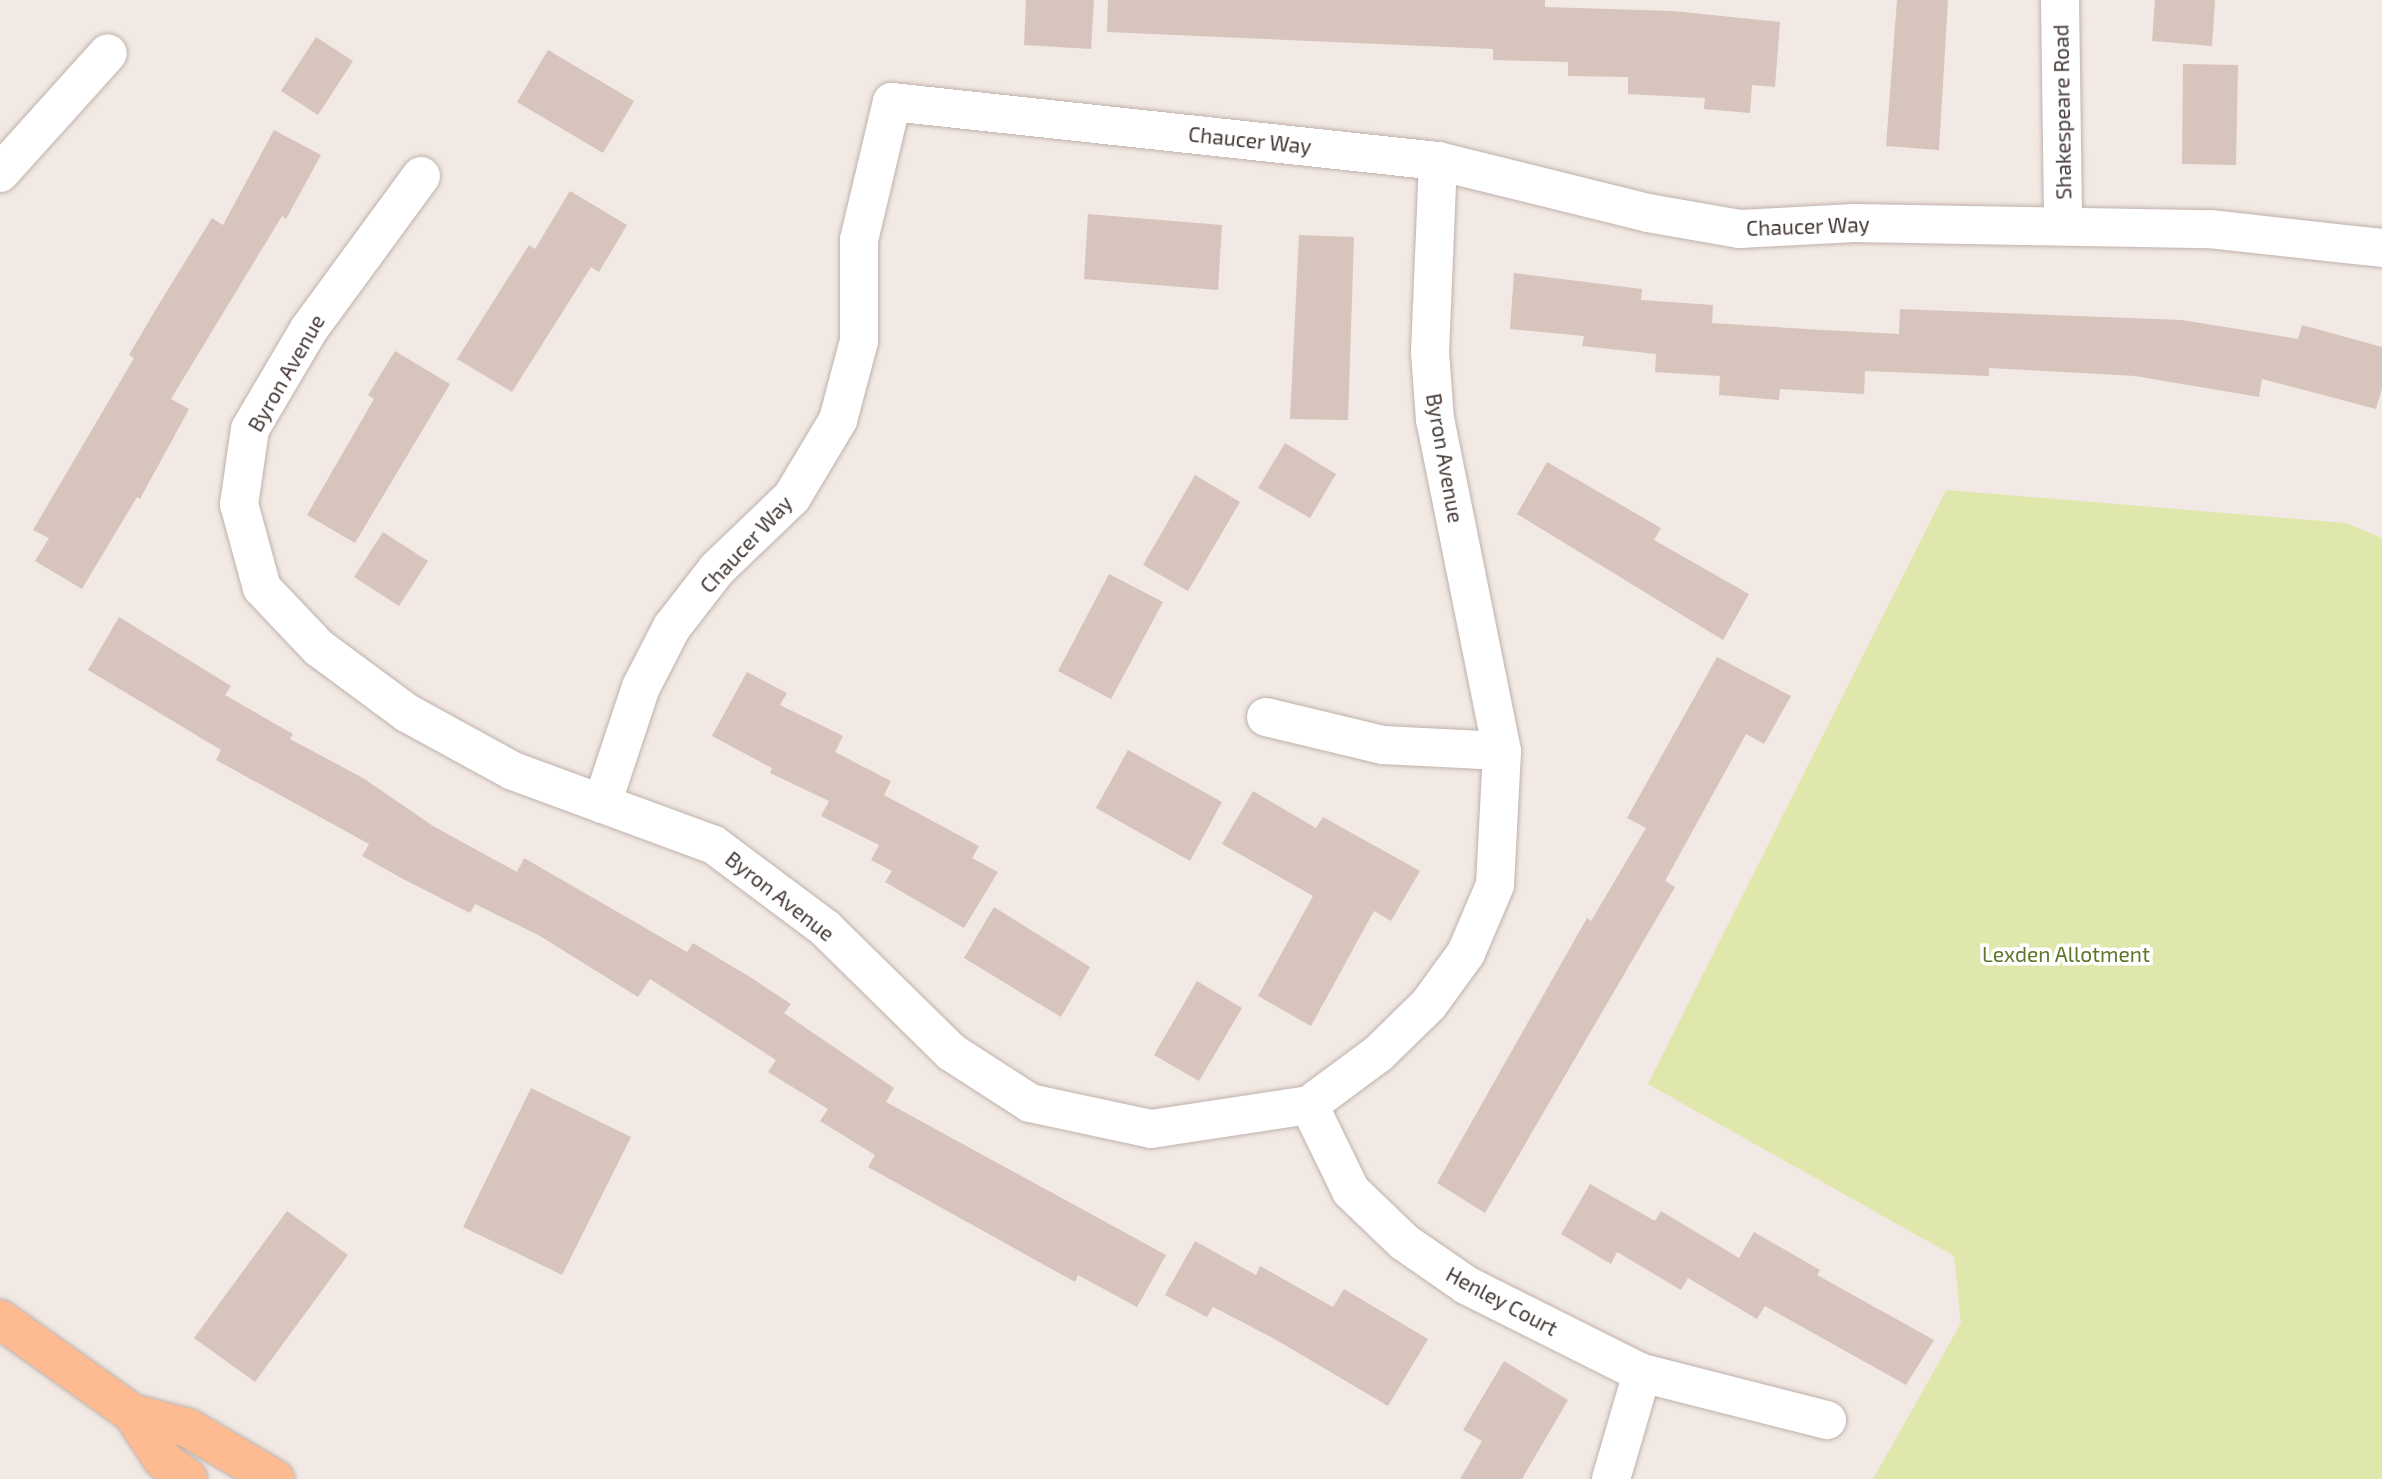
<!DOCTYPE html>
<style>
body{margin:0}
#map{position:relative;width:2382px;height:1479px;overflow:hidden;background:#f2e9e4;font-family:"Exo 2",sans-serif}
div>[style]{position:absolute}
.green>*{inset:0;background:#e0e7ac}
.building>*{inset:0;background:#d7c4bc}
.roads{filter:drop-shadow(0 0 2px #c0b1aa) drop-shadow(0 0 2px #c0b1aa)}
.street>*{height:38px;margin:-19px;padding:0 19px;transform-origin:19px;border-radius:19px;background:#fff}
.primary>*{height:38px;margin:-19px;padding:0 19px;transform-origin:19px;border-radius:19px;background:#febb91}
span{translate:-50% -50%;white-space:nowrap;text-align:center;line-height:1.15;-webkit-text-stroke:7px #fff;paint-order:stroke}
.street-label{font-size:21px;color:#443834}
.park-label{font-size:21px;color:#5e7528}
</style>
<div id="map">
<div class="green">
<i style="clip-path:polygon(1946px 490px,2346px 523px,2382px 538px,2382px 1479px,1873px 1479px,1961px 1323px,1954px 1256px,1648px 1084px)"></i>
</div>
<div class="building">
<i style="clip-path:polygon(1026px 0,1094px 0,1091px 49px,1024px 45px)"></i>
<i style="clip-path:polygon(1108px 0,1545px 0,1545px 7px,1673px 11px,1780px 22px,1775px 87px,1752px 85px,1750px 113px,1704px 109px,1705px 98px,1628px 94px,1628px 77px,1568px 76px,1568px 62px,1493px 60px,1493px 49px,1107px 32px)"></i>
<i style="clip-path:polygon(1897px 0,1948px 0,1939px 150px,1886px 146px)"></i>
<i style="clip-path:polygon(2155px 0,2215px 0,2212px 46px,2152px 41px)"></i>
<i style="clip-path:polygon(316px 37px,353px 61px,318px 115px,281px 91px)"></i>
<i style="clip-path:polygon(548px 50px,634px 101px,603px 153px,517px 102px)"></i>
<i style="clip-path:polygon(2183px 64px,2238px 65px,2236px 165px,2182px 164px)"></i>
<i style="clip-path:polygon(274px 130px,321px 155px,286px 219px,282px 216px,171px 399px,189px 409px,140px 499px,137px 497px,82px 589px,35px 561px,49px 538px,33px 530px,134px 358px,129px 355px,159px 304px,212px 218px,223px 225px)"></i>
<i style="clip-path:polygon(570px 191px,627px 225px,599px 272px,591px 267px,512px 392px,457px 359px,529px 245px,535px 249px)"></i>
<i style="clip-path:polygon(1088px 214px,1222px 225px,1218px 290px,1084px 279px)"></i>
<i style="clip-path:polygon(1299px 235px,1354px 237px,1348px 420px,1290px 419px)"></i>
<i style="clip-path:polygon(1514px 273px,1642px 289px,1641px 300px,1713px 305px,1712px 323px,1823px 330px,1899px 334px,1900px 309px,2182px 320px,2298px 339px,2302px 325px,2382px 347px,2382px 388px,2376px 409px,2262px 379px,2259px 397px,2135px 376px,1989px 368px,1989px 376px,1865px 371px,1864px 394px,1780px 389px,1779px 400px,1719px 395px,1720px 376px,1655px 372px,1656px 354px,1582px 346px,1584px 336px,1510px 329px)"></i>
<i style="clip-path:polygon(395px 351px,450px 384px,355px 543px,307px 515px,374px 399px,368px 395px)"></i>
<i style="clip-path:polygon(1285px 443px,1336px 474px,1310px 518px,1258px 488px)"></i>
<i style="clip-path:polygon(1547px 462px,1661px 528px,1654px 540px,1749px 594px,1723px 640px,1517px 514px)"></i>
<i style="clip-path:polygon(1195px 475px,1240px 502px,1188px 591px,1143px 565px)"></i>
<i style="clip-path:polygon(383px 532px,428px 561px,399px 606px,354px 577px)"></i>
<i style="clip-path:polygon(1109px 574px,1163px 602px,1111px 699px,1058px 671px)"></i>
<i style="clip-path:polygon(119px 617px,231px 686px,225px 695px,293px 734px,290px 739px,363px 778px,433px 826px,517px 872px,524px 858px,687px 952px,693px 943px,750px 977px,791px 1004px,784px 1013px,894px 1088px,886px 1102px,1166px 1255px,1137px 1307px,1078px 1275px,1075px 1282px,868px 1167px,875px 1155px,820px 1121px,828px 1109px,768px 1072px,776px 1060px,650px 979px,638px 997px,540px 936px,475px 904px,470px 913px,403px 879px,362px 856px,369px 844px,216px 760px,221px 750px,88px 670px)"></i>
<i style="clip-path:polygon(1717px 657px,1791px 696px,1764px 744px,1746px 734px,1665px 881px,1675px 887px,1485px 1213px,1437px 1183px,1587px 918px,1591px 921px,1646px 828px,1627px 818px)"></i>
<i style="clip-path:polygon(747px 672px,787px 693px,780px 705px,843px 736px,835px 752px,891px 781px,884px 795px,979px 846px,972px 858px,998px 872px,964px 928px,885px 882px,892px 871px,871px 860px,879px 845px,821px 816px,829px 801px,770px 773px,772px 768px,712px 736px)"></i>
<i style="clip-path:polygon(1128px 750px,1222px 802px,1190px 861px,1096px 808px)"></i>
<i style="clip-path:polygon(1253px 791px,1316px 828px,1323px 817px,1420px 871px,1391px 921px,1374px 911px,1311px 1026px,1258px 996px,1313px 896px,1222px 844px)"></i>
<i style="clip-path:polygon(994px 907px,1090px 967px,1061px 1017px,964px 958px)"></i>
<i style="clip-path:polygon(1197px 981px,1242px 1008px,1199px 1081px,1154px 1055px)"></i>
<i style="clip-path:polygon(531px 1088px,631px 1137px,562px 1275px,463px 1227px)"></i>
<i style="clip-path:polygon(1590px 1184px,1655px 1221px,1661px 1211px,1739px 1258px,1754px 1232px,1820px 1270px,1817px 1275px,1934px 1340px,1906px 1385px,1765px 1306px,1757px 1319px,1688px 1278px,1681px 1290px,1617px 1252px,1611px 1264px,1561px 1234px)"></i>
<i style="clip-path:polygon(287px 1211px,348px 1255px,255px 1382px,194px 1338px)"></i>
<i style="clip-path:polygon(1195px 1241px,1256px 1275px,1260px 1266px,1333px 1307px,1344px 1289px,1428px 1339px,1388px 1406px,1273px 1338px,1213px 1307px,1207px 1317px,1165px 1295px)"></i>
<i style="clip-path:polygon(1504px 1361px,1568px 1400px,1522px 1479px,1460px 1479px,1482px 1441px,1463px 1430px)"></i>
</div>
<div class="roads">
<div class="street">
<i style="left:2060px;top:0;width:224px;rotate:89.2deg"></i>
<i style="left:0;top:173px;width:161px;rotate:-48deg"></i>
<i style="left:421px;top:176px;width:190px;rotate:126.2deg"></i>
<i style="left:309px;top:329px;width:116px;rotate:120.5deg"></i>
<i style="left:250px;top:429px;width:76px;rotate:98.3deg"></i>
<i style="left:239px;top:504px;width:87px;rotate:74.7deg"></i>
<i style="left:262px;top:588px;width:83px;rotate:46.5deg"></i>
<i style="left:319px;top:648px;width:109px;rotate:36.5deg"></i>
<i style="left:407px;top:713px;width:121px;rotate:28.7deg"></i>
<i style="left:513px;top:771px;width:214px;rotate:20.2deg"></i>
<i style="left:714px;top:845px;width:139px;rotate:36.8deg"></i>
<i style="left:825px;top:928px;width:177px;rotate:44.5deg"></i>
<i style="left:951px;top:1052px;width:94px;rotate:32.8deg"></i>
<i style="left:1030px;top:1103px;width:124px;rotate:12.1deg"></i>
<i style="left:1151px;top:1129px;width:160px;rotate:-8.6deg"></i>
<i style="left:1309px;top:1105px;width:86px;rotate:-36.5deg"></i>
<i style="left:1378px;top:1054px;width:71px;rotate:-44.4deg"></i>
<i style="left:1429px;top:1004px;width:63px;rotate:-54deg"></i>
<i style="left:1466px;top:953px;width:74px;rotate:-66.9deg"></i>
<i style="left:1495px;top:885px;width:134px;rotate:-87deg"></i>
<i style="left:1502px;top:751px;width:338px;rotate:-101.4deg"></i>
<i style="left:1435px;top:420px;width:68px;rotate:-94.2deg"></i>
<i style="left:1430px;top:352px;width:191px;rotate:-87.6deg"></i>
<i style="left:1266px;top:717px;width:120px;rotate:13.5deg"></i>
<i style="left:1383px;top:745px;width:119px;rotate:2.9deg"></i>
<i style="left:602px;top:804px;width:123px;rotate:-71.6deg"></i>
<i style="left:641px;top:687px;width:68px;rotate:-62.7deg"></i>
<i style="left:672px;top:627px;width:73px;rotate:-52.2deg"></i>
<i style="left:717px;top:569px;width:104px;rotate:-43.8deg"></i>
<i style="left:792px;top:497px;width:90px;rotate:-59.1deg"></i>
<i style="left:838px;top:420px;width:82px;rotate:-75.1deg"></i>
<i style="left:859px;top:341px;width:101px;rotate:-90deg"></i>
<i style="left:859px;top:240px;width:142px;rotate:-76.6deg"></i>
<i style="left:892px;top:102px;width:549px;rotate:6.17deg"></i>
<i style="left:1438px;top:161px;width:216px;rotate:13.9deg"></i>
<i style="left:1648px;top:213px;width:93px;rotate:9.9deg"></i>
<i style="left:1740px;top:229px;width:114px;rotate:-3deg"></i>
<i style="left:1854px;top:223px;width:356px;rotate:1deg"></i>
<i style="left:2210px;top:229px;width:173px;rotate:6.3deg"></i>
<i style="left:1309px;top:1105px;width:96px;rotate:64deg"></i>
<i style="left:1351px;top:1191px;width:74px;rotate:43.9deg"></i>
<i style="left:1404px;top:1242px;width:75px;rotate:34.7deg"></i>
<i style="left:1466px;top:1285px;width:197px;rotate:26.6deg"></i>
<i style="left:1642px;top:1373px;width:191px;rotate:14.3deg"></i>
<i style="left:1611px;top:1479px;width:110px;rotate:-73.7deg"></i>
</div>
<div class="primary">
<i style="left:0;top:1319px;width:162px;rotate:35.5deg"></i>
<i style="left:132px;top:1413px;width:58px;rotate:15deg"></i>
<i style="left:188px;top:1428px;width:101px;rotate:30.4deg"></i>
<i style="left:132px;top:1413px;width:56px;rotate:56.6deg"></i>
<i style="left:163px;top:1460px;width:31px;rotate:37deg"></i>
</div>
</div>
<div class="street-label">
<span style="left:2062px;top:112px;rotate:-91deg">Shakespeare Road</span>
<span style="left:1250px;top:140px;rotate:6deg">Chaucer Way</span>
<span style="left:1808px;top:226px;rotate:-2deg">Chaucer Way</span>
<span style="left:286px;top:373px;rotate:-60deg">Byron Avenue</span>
<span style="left:1445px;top:458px;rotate:80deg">Byron Avenue</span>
<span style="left:746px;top:544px;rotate:-47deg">Chaucer Way</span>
<span style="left:780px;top:896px;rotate:38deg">Byron Avenue</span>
<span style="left:1502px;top:1301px;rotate:28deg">Henley Court</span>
</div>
<div class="park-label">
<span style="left:2066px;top:954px">Lexden Allotment</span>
</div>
</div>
